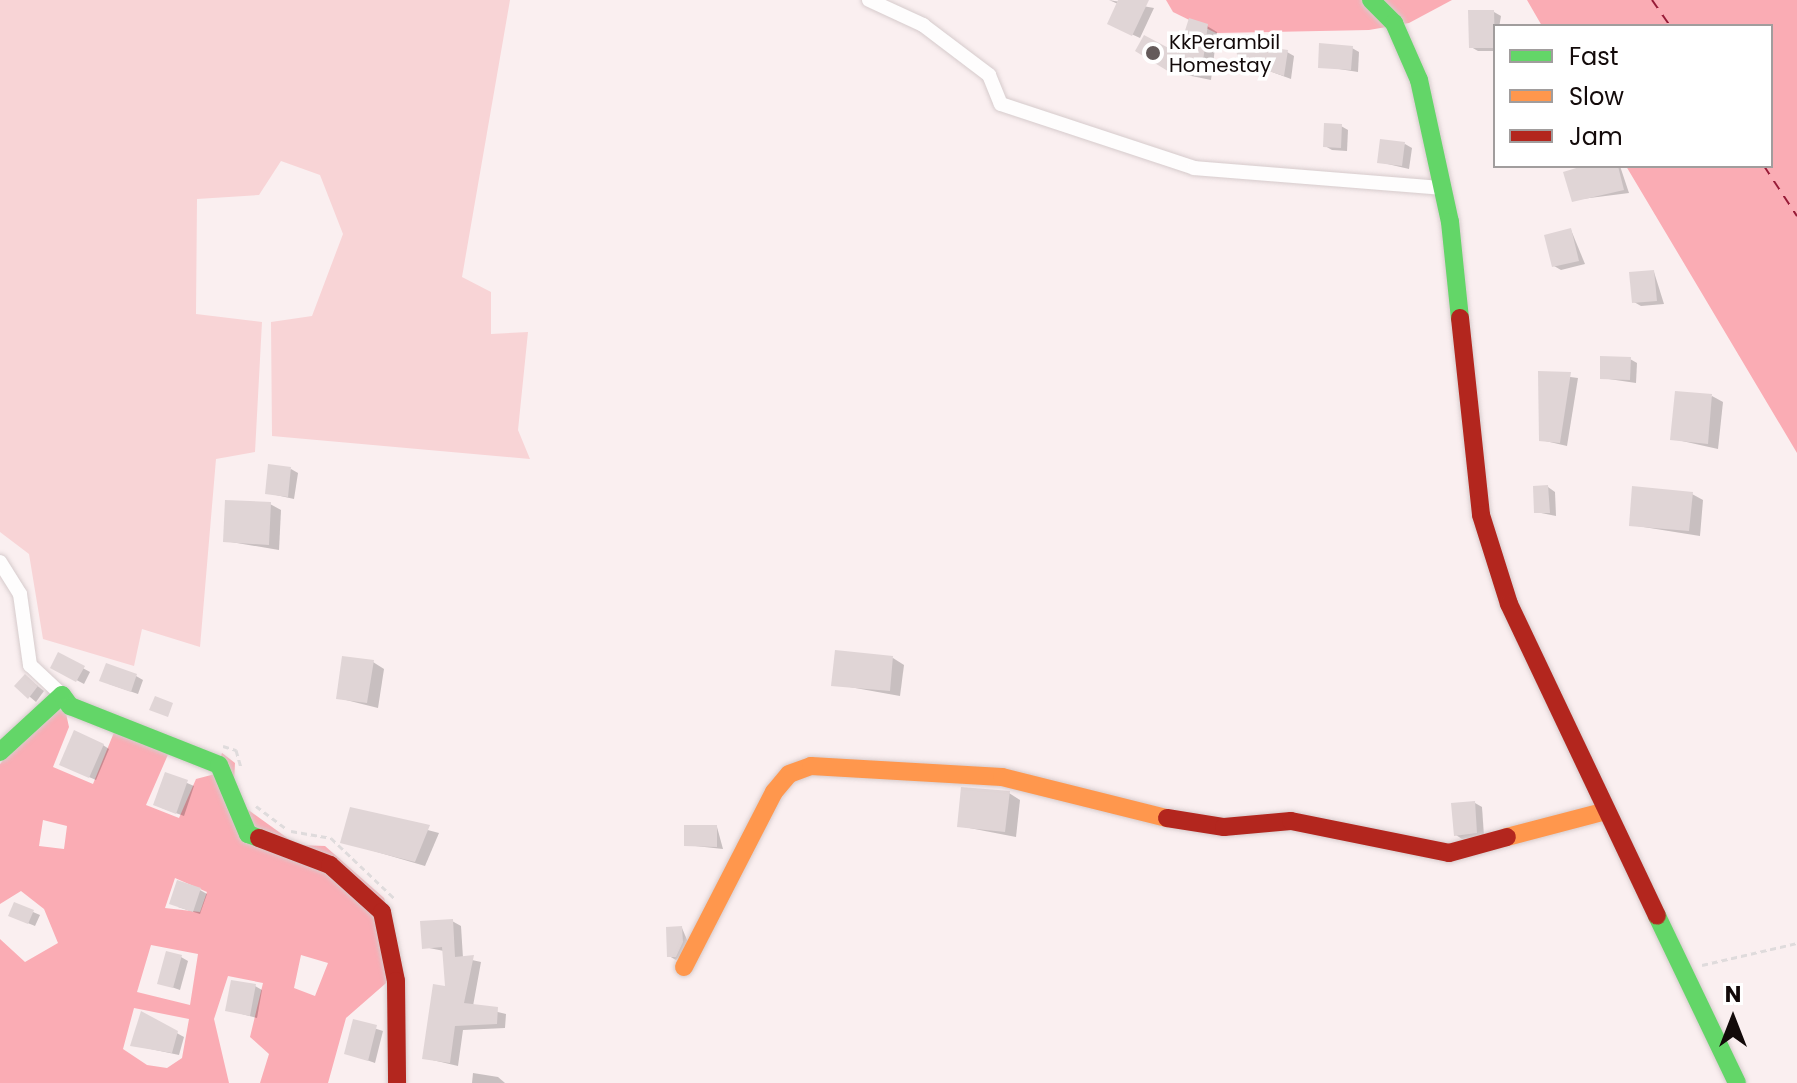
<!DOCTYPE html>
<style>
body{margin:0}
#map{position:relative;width:1797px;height:1083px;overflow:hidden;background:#faeff0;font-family:Poppins,sans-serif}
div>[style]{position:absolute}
.green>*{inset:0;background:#f8d4d6}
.water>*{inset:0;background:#faacb4}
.shadow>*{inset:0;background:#0003}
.ferry>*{height:2px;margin-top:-1px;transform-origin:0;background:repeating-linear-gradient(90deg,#971b37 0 10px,transparent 0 18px)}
.building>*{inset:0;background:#e0d5d6}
.path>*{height:3px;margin-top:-1.5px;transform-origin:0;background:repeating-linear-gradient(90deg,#dfdbdc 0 6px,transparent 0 10px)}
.roads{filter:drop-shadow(0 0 2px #d6cbcc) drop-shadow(0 0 2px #d6cbcc)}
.street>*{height:14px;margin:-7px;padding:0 7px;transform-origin:7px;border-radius:7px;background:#fefdfd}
.fast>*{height:18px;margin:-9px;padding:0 9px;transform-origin:9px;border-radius:9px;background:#63d668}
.slow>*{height:18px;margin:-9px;padding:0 9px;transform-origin:9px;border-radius:9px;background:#ff974d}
.jam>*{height:18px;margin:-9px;padding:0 9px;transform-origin:9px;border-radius:9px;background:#b3261e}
.dots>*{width:22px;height:22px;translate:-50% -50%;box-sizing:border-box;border:4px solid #fff;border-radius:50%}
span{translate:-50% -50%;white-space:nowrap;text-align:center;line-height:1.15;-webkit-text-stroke:7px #fff;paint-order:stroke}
.poi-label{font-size:20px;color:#130a0a}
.left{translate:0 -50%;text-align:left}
.legend{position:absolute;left:1493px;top:24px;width:280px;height:144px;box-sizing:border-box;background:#fff;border:2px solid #a19d9d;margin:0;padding:10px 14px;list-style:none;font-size:24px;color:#130a0a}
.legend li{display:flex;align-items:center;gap:16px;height:40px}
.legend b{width:40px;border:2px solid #a19d9d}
.north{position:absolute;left:1693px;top:979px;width:80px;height:80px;-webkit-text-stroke:6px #fff;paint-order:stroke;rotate:0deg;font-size:22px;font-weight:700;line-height:32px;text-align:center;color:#130a0a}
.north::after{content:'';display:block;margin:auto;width:28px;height:36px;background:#130a0a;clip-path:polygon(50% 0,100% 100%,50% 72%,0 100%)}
</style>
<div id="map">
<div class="green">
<i style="clip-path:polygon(0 0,510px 0,462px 277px,491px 292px,491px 334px,528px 332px,518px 430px,530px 459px,272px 436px,271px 322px,312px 316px,343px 234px,320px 175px,281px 161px,259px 195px,197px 199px,196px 314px,262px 322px,255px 452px,216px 459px,200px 647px,142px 629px,134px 666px,43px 639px,29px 554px,0 532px)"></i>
</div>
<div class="water">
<i style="clip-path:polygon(1166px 0,1452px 0,1409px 23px,1369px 30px,1216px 33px,1173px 12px)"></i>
<i style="clip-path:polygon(1527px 0,1797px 0,1797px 453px,1626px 166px,1771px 166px,1771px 26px,1542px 26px)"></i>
<i style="clip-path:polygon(evenodd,52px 704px,65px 709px,69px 727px,53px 767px,93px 784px,115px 730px,170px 750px,146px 805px,179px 818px,196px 779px,215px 774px,222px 753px,235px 763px,233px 799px,297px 845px,325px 846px,384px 898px,394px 931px,393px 977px,346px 1018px,328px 1083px,260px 1083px,269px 1054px,250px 1037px,263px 983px,228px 976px,214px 1019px,229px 1083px,0 1083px,0 939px,25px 962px,58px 943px,44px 909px,21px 891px,0 904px,0 764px,52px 704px,43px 820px,67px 826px,64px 849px,39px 846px,43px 820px,52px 704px,175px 878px,207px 892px,200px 912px,165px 908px,175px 878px,52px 704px,151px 945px,198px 954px,190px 1005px,137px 992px,151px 945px,52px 704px,301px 955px,328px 963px,315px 996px,294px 988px,301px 955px,52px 704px,134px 1008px,189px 1019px,182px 1058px,167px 1068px,147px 1065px,123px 1049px,134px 1008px)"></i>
</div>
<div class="shadow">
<i style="clip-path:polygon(1109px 0,1154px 8px,1140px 38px,1116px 27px,1118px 4px)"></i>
<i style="clip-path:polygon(1494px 12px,1501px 16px,1495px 51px,1478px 51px,1471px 47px)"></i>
<i style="clip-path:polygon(1207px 26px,1217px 32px,1211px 80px,1172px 72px)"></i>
<i style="clip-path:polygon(1352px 48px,1359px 52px,1358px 72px,1320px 66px)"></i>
<i style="clip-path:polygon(1287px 52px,1294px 56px,1291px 79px,1240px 60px)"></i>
<i style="clip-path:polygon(1341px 126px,1348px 130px,1347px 151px,1332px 150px,1325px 146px)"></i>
<i style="clip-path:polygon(1405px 144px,1412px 148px,1409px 169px,1379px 162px)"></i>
<i style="clip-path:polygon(1583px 166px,1620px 166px,1629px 193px,1574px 200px,1566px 173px)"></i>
<i style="clip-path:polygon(1571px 230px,1585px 264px,1561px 270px,1554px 266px)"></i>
<i style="clip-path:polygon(1654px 272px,1664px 304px,1641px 306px,1634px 302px)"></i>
<i style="clip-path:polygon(1630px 359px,1637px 363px,1636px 383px,1602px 378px)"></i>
<i style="clip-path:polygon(1540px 373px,1578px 378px,1567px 446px,1541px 440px)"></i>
<i style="clip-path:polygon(1712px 396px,1723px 402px,1718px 449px,1673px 439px)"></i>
<i style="clip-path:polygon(291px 469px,298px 473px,294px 499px,267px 493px)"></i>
<i style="clip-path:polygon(1548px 487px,1555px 492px,1556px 516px,1536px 512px)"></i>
<i style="clip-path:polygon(1692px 494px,1703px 500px,1700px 536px,1631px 525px)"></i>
<i style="clip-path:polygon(270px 504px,281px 510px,279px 550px,225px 541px)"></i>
<i style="clip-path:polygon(59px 655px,90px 672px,84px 684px,52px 667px)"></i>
<i style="clip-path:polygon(893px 658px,904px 665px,900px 696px,833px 684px)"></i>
<i style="clip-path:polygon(373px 662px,384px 669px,378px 708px,338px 698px)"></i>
<i style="clip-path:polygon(25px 676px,44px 691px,36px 702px,17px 686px)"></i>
<i style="clip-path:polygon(136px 676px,143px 680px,138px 694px,109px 684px)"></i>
<i style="clip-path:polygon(103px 745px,109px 749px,96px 780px,68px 768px)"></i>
<i style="clip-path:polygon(166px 774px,194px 786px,184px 816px,162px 808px)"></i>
<i style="clip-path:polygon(1009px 793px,1020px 800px,1016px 837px,959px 826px)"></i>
<i style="clip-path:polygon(1475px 803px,1482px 807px,1484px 836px,1462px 839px,1456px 835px)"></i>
<i style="clip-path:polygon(352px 810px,439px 833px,425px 866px,343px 842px)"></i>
<i style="clip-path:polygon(717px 827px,723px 849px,686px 845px)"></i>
<i style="clip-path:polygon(200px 890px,207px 894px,200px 914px,178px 907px)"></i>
<i style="clip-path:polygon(33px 912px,40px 915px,35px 926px,18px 919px)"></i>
<i style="clip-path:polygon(452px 921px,461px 926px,463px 958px,481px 962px,473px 1006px,506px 1014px,505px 1028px,463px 1030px,458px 1066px,424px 1058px,447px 988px,444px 951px,424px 947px)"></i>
<i style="clip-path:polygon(682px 928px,690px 947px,676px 960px,669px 956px)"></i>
<i style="clip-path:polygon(181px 957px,188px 961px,180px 990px,160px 983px)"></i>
<i style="clip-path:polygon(255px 986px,262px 990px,257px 1018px,227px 1010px)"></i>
<i style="clip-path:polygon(142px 1014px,184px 1037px,179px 1055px,132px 1045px)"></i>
<i style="clip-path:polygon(355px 1022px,383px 1031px,375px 1063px,347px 1053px)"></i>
<i style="clip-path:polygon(473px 1073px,498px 1077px,505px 1083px,472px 1083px)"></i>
</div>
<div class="ferry">
<i style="left:1652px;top:0;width:32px;rotate:55deg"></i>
<i style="left:1764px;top:166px;width:60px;rotate:56.6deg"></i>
</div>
<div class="building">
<i style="clip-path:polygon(1118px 0,1149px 0,1132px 36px,1107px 24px)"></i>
<i style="clip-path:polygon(1468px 10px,1494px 10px,1495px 48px,1469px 48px)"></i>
<i style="clip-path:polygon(1189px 18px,1208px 24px,1201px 76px,1171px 73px,1135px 51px,1144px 35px,1178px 53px)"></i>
<i style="clip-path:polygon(1235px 42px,1288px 50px,1284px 76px,1238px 61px)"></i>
<i style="clip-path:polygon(1319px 43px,1353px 46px,1351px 70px,1318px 68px)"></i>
<i style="clip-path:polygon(1324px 123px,1342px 124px,1341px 148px,1323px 147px)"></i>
<i style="clip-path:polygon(1380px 139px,1405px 142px,1402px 166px,1377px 163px)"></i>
<i style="clip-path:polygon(1583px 166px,1618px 166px,1624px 190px,1572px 202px,1563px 172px)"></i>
<i style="clip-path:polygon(1571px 228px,1579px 261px,1552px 267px,1544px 235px)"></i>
<i style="clip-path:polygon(1654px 270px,1657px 301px,1632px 303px,1629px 272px)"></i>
<i style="clip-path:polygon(1600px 356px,1631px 357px,1630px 380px,1600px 379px)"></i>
<i style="clip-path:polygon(1538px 371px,1571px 372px,1560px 443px,1539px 441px)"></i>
<i style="clip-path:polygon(1675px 391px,1712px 394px,1708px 444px,1670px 440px)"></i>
<i style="clip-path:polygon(268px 464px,291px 467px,288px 497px,265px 494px)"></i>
<i style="clip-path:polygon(1548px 485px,1550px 513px,1534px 513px,1533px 486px)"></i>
<i style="clip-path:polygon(1632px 486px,1693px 492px,1689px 531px,1629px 526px)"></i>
<i style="clip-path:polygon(225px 500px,271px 502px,269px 545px,223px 542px)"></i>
<i style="clip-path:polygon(835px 650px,893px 656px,890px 691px,831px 686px)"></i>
<i style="clip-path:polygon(58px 652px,85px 666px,76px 682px,50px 668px)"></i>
<i style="clip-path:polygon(342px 656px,374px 660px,367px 703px,336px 699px)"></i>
<i style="clip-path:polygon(106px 663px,137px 674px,131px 692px,99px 681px)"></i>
<i style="clip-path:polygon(25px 674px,38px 686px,28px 699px,14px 686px)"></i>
<i style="clip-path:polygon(155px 696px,173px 703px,168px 717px,149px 710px)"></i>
<i style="clip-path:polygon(74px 730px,104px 744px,89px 778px,59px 765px)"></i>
<i style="clip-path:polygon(165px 772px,188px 780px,176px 814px,153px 805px)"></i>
<i style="clip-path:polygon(961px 787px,1010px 791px,1005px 832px,957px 827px)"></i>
<i style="clip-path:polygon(1475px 801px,1477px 833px,1454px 836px,1451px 803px)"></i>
<i style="clip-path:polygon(350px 807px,430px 825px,415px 862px,340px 843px)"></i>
<i style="clip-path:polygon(684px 825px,717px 825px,717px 847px,684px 846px)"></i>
<i style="clip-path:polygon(177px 880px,201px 888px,193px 912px,169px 904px)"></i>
<i style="clip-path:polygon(14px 902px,34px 910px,28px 924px,8px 916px)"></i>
<i style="clip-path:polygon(453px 919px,455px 957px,474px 955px,464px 1003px,498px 1007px,497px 1024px,455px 1026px,450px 1063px,422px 1059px,433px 984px,445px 986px,442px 947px,422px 949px,420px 921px)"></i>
<i style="clip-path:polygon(682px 926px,683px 942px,676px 957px,667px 957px,666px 927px)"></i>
<i style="clip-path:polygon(166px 951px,182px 955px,173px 988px,157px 984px)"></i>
<i style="clip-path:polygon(231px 980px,256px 984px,250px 1016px,225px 1011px)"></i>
<i style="clip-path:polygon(141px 1011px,178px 1031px,172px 1053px,130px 1046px)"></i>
<i style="clip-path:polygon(353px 1019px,377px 1025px,368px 1061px,344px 1054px)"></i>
</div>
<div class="path">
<i style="left:223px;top:746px;width:14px;rotate:17deg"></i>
<i style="left:236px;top:750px;width:19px;rotate:74deg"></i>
<i style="left:256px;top:806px;width:36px;rotate:37deg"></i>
<i style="left:291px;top:831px;width:41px;rotate:9.9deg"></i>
<i style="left:331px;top:838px;width:87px;rotate:43.6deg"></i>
<i style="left:1702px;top:965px;width:98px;rotate:-13deg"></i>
</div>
<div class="roads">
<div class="street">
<i style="left:869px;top:0;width:60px;rotate:24.8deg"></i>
<i style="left:923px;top:25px;width:83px;rotate:37.1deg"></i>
<i style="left:989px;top:75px;width:31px;rotate:68deg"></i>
<i style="left:1001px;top:104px;width:203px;rotate:18.3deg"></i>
<i style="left:1194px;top:168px;width:250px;rotate:4.6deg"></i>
<i style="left:0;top:562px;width:38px;rotate:58deg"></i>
<i style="left:20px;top:594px;width:72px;rotate:82deg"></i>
<i style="left:30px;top:665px;width:44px;rotate:43.2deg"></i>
</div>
<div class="fast">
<i style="left:1371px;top:0;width:33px;rotate:45deg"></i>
<i style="left:1394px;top:23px;width:62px;rotate:66.3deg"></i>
<i style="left:1419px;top:80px;width:145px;rotate:77.7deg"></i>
<i style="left:1450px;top:222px;width:97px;rotate:84.1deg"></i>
<i style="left:0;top:752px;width:84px;rotate:-42.6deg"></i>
<i style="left:62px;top:695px;width:14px;rotate:54deg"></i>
<i style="left:70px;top:706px;width:160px;rotate:21.6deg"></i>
<i style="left:219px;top:765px;width:75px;rotate:67.2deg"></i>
<i style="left:248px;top:834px;width:12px;rotate:20deg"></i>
<i style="left:1657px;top:916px;width:185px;rotate:64.4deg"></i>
</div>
<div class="slow">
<i style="left:1507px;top:837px;width:102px;rotate:-14.7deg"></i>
<i style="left:684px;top:967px;width:197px;rotate:-62.8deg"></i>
<i style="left:774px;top:792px;width:23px;rotate:-50deg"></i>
<i style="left:789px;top:774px;width:23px;rotate:-20deg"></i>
<i style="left:811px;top:766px;width:191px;rotate:3.3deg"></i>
<i style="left:1002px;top:777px;width:170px;rotate:14deg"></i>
</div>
<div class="jam">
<i style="left:1460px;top:318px;width:198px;rotate:83.9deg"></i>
<i style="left:1481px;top:515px;width:93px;rotate:72.5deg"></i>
<i style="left:1509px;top:604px;width:345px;rotate:64.6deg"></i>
<i style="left:1167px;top:818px;width:58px;rotate:9deg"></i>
<i style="left:1224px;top:827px;width:67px;rotate:-5.1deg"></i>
<i style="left:1291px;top:821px;width:161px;rotate:11.4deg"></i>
<i style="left:1449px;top:853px;width:60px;rotate:-15.4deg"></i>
<i style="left:259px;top:838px;width:76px;rotate:20.8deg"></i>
<i style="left:330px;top:865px;width:70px;rotate:42.1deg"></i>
<i style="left:382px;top:912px;width:70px;rotate:78.5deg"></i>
<i style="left:396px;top:981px;width:102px;rotate:89.4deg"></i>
</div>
</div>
<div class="dots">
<i style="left:1153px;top:53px;background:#645a5a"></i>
</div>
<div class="poi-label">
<span class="left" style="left:1169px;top:54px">KkPerambil<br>Homestay</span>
</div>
<ul class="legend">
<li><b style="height:10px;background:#63d668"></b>Fast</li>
<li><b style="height:10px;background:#ff974d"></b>Slow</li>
<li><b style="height:10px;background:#b3261e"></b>Jam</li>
</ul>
<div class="north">N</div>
</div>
